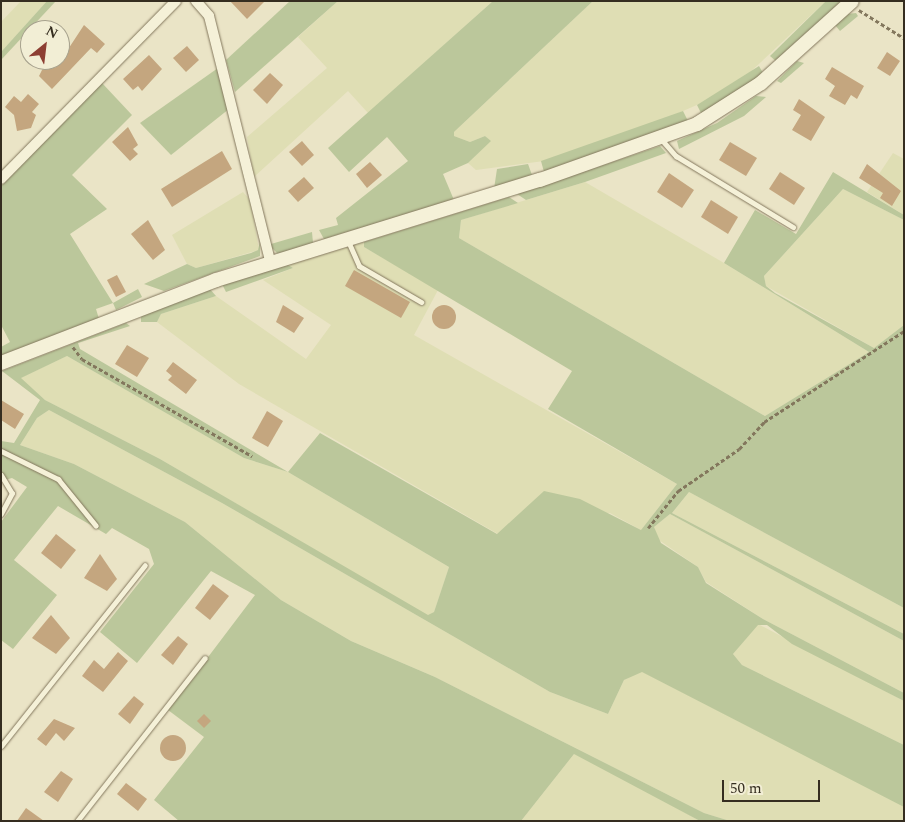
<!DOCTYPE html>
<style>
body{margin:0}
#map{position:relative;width:905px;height:822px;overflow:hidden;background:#eae4c6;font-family:Spectral,serif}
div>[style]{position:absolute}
.farmland>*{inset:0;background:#dfdeb4}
.green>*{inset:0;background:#bbc79b}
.building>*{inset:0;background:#c4a67f}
.round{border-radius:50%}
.path>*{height:2.5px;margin-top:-1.25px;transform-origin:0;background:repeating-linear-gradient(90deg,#83775d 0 4px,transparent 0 6.5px)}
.roads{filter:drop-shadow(0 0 1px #83775d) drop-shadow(0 0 1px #83775d)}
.lane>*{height:5px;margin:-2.5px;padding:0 2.5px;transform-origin:2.5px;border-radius:2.5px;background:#f5f1d8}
.street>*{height:10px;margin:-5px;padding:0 5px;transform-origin:5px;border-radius:5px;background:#f5f1d8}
.secondary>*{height:14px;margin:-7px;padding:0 7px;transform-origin:7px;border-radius:7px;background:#f5f1d8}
span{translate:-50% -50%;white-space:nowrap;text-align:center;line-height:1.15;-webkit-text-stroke:5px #f2eed5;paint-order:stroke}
.frame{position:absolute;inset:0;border:2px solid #352d20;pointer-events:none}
.north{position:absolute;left:20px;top:20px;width:50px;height:50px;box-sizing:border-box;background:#f2eed5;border:1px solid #a6a18d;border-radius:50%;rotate:29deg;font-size:14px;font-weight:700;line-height:20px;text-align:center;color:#352d20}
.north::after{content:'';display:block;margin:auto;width:18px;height:22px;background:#8d3f33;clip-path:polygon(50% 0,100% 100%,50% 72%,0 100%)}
.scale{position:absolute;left:722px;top:780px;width:98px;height:22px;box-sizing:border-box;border:2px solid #352d20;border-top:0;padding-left:6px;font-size:15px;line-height:18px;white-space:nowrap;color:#352d20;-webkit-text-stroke:4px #f2eed5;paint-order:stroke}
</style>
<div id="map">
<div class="farmland">
<i style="clip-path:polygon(21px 1px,47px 1px,1px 52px,1px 22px)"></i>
<i style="clip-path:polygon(338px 1px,493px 1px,368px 113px,348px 91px,254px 177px,247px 137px,327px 68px,298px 37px)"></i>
<i style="clip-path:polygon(593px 1px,826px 1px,746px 76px,706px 101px,644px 128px,544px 161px,476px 170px,468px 163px,490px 141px,485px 136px,470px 142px,454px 136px,454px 132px)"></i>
<i style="clip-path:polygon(893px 153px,904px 159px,904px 215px,867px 192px)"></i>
<i style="clip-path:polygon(585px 182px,724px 263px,869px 352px,765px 416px,459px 238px,461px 220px)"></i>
<i style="clip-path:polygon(843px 189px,904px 220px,904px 325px,874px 348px,766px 286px,764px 276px)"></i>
<i style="clip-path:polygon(243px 192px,250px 200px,259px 250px,196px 268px,187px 264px,172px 235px)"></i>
<i style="clip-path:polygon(364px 242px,364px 247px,438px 290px,414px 335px,677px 484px,641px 530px,610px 513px,498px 534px,239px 384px,157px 322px,161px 314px,216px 296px,306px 359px,331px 325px,263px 280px,293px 268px,288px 265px)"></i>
<i style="clip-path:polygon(67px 356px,244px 458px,288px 472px,449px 567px,434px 612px,428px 616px,160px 459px,45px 400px,20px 378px)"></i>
<i style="clip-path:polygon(49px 410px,222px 503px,550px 692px,608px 714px,624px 680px,641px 671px,904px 806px,904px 821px,730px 821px,704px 813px,435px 677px,351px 641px,281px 600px,185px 522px,74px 464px,20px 445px,37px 418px)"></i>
<i style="clip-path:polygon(689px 492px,904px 608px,904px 634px,672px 513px)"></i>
<i style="clip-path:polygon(670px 514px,904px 641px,904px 693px,763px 619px,706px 582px,698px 567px,656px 538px,654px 527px)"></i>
<i style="clip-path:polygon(758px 624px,904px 701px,904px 745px,742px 665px,733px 654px)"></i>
<i style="clip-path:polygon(574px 754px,583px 755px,700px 821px,521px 821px)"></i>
</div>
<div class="green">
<i style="clip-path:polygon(47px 1px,56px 1px,1px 60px,1px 52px)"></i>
<i style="clip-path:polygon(290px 1px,338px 1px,235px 92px,226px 60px)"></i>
<i style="clip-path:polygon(493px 1px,593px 1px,454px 132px,454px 136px,470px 142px,485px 136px,491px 141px,468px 163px,443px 174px,454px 200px,324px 239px,319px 230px,338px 225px,336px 218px,408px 161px,387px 137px,349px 172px,328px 148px)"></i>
<i style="clip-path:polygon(826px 1px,843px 1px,777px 62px,770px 56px)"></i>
<i style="clip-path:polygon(856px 13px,858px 16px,840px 31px,835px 25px,847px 14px)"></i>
<i style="clip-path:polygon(797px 61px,804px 63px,781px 83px,777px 81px)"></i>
<i style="clip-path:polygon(759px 66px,763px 73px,752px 83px,702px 115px,697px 105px)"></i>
<i style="clip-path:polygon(218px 68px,229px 109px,171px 155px,140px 123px)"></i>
<i style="clip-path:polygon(102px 83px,132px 115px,72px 175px,107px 209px,70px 234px,113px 303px,138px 289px,142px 297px,116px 310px,113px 303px,96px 309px,99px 319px,1px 356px,1px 347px,10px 342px,1px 325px,1px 186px)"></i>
<i style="clip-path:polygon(756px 96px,766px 97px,744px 116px,679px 149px,677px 141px,717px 123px)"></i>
<i style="clip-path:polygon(683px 111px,688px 121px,544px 172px,541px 161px)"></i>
<i style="clip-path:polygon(660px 146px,666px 153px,585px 182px,526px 200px,517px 194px)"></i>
<i style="clip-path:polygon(528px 164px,532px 175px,494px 189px,497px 169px)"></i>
<i style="clip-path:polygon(evenodd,833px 172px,904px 215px,904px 220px,843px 189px,764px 276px,766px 286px,775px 293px,874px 348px,904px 325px,904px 608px,689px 492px,672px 513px,904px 634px,904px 641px,670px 514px,654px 527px,661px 543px,698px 567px,706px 583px,763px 619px,904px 693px,904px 701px,792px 644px,767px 625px,758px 625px,733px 654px,742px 665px,904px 745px,904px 807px,642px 672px,624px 680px,608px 714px,550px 692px,222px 503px,49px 410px,37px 418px,20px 445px,74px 464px,185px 522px,281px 600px,351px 641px,435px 677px,704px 813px,730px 821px,700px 821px,574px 754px,521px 821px,179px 821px,154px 800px,204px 737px,168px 710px,255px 595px,211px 571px,137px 663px,100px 632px,154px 564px,149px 549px,112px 528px,106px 534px,58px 506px,14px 560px,57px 595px,13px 649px,1px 640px,1px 522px,27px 487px,12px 478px,1px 481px,1px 441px,14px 443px,40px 400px,2px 371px,126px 323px,130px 326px,78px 343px,80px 349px,288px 472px,320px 433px,497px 534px,544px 491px,580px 499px,641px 530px,677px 484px,548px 409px,572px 371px,364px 247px,364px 242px,509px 197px,518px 203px,461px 220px,459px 238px,765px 416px,869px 352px,724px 263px,755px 210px,796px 234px,833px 172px,67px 356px,244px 458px,288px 472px,449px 567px,434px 612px,428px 615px,160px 459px,45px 400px,21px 378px,67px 356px)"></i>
<i style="clip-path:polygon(312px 232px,313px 243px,278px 254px,271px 247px,271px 244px)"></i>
<i style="clip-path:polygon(260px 241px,260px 256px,164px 291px,144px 284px,187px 264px,196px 268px,251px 253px,258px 250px)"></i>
<i style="clip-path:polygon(288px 265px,293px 268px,226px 292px,222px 284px)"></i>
<i style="clip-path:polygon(209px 288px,216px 296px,161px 314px,157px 322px,141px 322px,141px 314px)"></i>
</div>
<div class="building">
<i style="clip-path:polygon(230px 1px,265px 1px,247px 19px)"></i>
<i style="clip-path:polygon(84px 25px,105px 44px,97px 53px,91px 48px,52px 89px,39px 76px,42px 70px,51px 60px,61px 60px)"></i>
<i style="clip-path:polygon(187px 46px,199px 60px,186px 72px,173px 58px)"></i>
<i style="clip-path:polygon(887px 52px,900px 61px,890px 76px,877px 68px)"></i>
<i style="clip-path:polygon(149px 55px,162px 69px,142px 91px,138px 86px,133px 90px,123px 79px)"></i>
<i style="clip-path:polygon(832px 67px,864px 86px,857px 99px,851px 95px,845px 105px,829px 96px,835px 86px,825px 79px)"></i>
<i style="clip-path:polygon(270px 73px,283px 85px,267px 104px,253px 90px)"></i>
<i style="clip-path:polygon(28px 94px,39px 104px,32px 112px,36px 115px,31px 128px,17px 131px,14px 115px,5px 107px,14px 96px,21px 102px)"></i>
<i style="clip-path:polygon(799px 99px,825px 117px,811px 141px,792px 130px,801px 115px,793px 110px)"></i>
<i style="clip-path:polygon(128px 127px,138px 145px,133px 149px,138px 154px,130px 161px,112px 142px)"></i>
<i style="clip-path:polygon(302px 141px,314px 155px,302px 166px,289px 152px)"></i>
<i style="clip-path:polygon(730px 142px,757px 158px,746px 176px,719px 160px)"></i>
<i style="clip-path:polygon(222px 151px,232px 169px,172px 207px,161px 189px)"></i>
<i style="clip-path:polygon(370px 162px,382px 175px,367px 188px,356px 174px)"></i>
<i style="clip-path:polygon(867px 164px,901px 191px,892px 206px,880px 198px,883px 193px,859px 178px)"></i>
<i style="clip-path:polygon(780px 172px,805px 188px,794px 205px,769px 189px)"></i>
<i style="clip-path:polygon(669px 173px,694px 190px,682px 208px,657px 192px)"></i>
<i style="clip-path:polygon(304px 177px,314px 188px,298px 202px,288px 191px)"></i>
<i style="clip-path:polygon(711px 200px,738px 217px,728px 234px,701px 217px)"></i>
<i style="clip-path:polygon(148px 220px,165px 250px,153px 260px,131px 234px)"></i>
<i style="clip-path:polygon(354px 270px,410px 302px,401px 318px,345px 286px)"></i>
<i style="clip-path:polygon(117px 275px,126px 292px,116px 297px,107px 280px)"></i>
<i style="clip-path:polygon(283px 305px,304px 318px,294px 333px,276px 322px)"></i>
<i class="round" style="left:432px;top:305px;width:24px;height:24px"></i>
<i style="clip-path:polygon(127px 345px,149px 358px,137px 377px,115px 364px)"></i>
<i style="clip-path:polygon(173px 362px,197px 380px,186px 394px,168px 380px,172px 376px,166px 371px)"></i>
<i style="clip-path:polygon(1px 400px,24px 414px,15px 429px,1px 420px)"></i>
<i style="clip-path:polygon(267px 411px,283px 421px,268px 447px,252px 438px)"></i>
<i style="clip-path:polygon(56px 534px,76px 550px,61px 569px,41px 553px)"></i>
<i style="clip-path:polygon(100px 554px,117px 579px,107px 591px,84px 578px)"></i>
<i style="clip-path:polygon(213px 584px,229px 596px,210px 620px,195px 608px)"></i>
<i style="clip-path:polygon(51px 615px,70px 638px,56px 654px,32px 638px)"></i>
<i style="clip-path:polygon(178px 636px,188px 644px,173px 665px,161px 655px)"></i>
<i style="clip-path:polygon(118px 652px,128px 661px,103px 692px,82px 676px,94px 660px,104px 669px)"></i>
<i style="clip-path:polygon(134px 696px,144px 704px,130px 724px,118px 714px)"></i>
<i style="clip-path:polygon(204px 714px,211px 721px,204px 728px,197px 721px)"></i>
<i style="clip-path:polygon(54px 719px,75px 728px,64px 741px,56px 733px,46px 746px,37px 739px)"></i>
<i class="round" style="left:160px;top:735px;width:26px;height:26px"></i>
<i style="clip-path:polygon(61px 771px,73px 779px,58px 802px,44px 792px)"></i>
<i style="clip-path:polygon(126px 783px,147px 799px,138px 811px,117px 794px)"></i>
<i style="clip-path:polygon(26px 808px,44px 821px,17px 821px)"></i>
</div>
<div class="path">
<i style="left:859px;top:10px;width:53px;rotate:31.9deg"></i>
<i style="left:73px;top:347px;width:15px;rotate:53deg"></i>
<i style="left:82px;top:359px;width:196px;rotate:29.7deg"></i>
<i style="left:648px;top:528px;width:48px;rotate:-51deg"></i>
<i style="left:678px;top:491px;width:74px;rotate:-34.5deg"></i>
<i style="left:739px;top:449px;width:37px;rotate:-47deg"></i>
<i style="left:764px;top:422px;width:167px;rotate:-33deg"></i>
</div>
<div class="roads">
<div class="lane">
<i style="left:661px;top:139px;width:23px;rotate:49deg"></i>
<i style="left:676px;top:156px;width:137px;rotate:31.3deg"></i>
<i style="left:348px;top:241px;width:27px;rotate:66deg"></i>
<i style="left:359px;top:266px;width:72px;rotate:30.1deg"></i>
<i style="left:1px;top:451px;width:64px;rotate:26.2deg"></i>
<i style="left:58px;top:479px;width:60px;rotate:51deg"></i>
<i style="left:1px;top:475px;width:21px;rotate:59deg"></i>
<i style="left:12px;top:493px;width:24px;rotate:118deg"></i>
<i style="left:1px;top:746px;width:231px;rotate:-51.5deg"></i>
<i style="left:77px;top:821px;width:207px;rotate:-51.9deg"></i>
</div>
<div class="street">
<i style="left:196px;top:1px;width:20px;rotate:49deg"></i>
<i style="left:209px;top:16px;width:256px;rotate:76deg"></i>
<i style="left:1px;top:179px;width:250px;rotate:-45.5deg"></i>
</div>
<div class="secondary">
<i style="left:1px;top:363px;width:230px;rotate:-21.1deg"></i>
<i style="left:216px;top:280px;width:339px;rotate:-17.2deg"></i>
<i style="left:540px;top:180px;width:167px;rotate:-19.6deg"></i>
<i style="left:697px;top:124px;width:76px;rotate:-32.6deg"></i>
<i style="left:761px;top:83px;width:122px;rotate:-42deg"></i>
</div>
</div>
<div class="frame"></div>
<div class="north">N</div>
<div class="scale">50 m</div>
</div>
